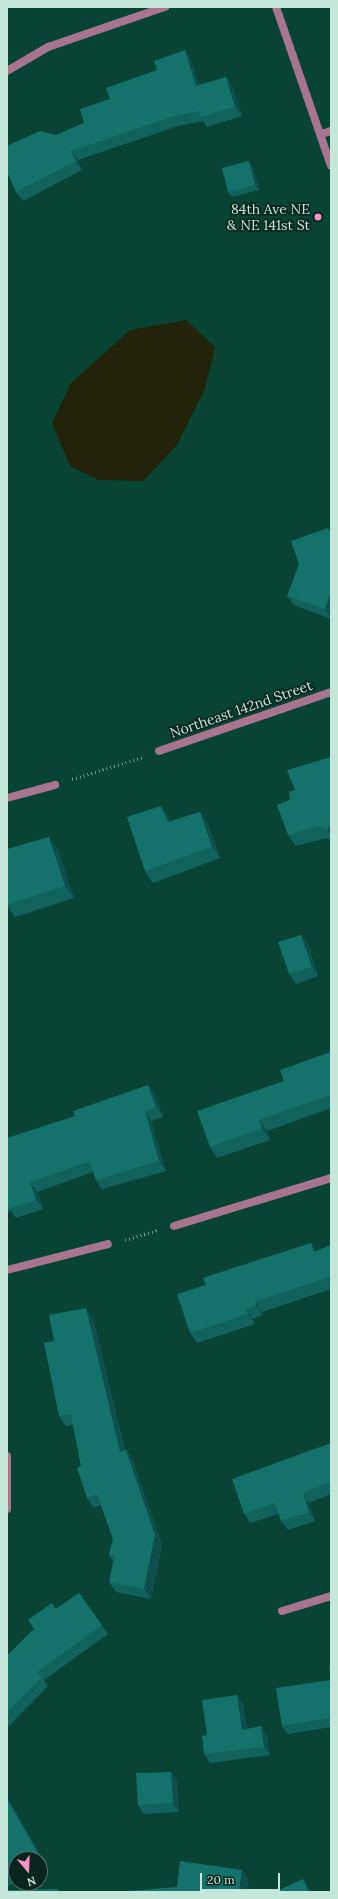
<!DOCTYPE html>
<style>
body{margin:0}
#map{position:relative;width:338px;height:1899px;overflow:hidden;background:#084433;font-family:Lora,serif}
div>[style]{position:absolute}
.water>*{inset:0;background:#23230a}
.path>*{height:2.5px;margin-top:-1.25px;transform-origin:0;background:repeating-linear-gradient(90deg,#659585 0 1px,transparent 0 4px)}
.minor>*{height:8px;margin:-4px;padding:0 4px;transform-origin:4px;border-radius:4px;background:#a9758e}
.tertiary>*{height:8px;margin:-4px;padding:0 4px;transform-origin:4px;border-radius:4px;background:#a9758e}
.wall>*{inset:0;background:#11615d}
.shaded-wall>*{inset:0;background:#0e4f4c}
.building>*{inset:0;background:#14716c}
.dots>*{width:11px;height:11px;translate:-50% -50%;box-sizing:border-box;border:2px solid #08261d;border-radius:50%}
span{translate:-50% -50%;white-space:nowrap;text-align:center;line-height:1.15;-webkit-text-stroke:3.5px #08261d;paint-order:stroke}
.poi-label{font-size:14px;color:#c5e7d9}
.right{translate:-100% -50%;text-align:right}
.street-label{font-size:14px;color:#c5e7d9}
.frame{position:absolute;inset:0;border:8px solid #c5e7d9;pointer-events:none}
.north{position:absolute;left:8px;top:1851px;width:40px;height:40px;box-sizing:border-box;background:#08261d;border:1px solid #547368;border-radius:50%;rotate:161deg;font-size:11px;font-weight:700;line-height:16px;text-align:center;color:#c5e7d9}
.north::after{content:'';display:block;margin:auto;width:14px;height:18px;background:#fb8fc6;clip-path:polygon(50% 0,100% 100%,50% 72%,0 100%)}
.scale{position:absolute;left:200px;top:1873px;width:80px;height:18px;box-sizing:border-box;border:2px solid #c5e7d9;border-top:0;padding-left:5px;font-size:12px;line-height:14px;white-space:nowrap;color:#c5e7d9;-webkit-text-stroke:3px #08261d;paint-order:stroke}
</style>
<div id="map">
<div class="water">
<i style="clip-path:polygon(186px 320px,215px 347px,205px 389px,177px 445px,143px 481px,99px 480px,70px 466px,52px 423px,71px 383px,130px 330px)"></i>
</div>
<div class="path">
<i style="left:72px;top:779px;width:74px;rotate:-17.2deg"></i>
<i style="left:125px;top:1240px;width:34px;rotate:-17deg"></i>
</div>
<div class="minor">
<i style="left:7px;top:71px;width:48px;rotate:-30.3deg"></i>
<i style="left:48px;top:47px;width:124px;rotate:-18.9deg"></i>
<i style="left:321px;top:134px;width:10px;rotate:-17deg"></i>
<i style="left:159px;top:751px;width:182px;rotate:-18.9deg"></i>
<i style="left:7px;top:798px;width:50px;rotate:-15.2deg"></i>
<i style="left:174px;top:1226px;width:164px;rotate:-17deg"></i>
<i style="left:7px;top:1270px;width:104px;rotate:-14.4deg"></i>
<i style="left:7px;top:1456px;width:53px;rotate:90deg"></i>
<i style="left:282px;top:1611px;width:51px;rotate:-17deg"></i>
</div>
<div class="tertiary">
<i style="left:276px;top:7px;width:168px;rotate:70.9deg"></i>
</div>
<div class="wall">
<i style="clip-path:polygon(191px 60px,199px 85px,226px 77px,232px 86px,242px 116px,207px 127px,203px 121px,178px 126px,78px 160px,82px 170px,23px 201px,16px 192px,56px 135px,84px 123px,110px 99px)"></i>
<i style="clip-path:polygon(249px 161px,252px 166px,259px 190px,232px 197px,228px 192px)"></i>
<i style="clip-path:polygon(328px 528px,331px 532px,331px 619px,294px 605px,287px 596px)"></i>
<i style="clip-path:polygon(331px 757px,331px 840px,327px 838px,296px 846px,288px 835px,290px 800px,295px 790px)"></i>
<i style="clip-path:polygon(200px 812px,208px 824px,220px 858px,153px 883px,145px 871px,169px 818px,171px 821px)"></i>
<i style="clip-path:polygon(7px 849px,58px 849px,74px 898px,15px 917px,7px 906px)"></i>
<i style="clip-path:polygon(301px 935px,308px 944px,318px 976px,296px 984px,289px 974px)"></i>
<i style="clip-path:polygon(331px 1052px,331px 1108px,267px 1131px,270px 1140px,217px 1158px,210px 1147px,284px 1081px)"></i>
<i style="clip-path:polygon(155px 1094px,163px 1117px,151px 1121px,166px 1171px,102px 1189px,96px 1180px,93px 1172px,37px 1192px,43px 1209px,16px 1218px,11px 1211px,7px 1212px,7px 1138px)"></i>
<i style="clip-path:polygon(311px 1243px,316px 1251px,331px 1245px,331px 1289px,262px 1312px,263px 1315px,253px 1319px,255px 1324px,197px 1343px,190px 1333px,206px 1285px)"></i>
<i style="clip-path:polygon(93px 1318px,125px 1451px,126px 1450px,133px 1460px,162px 1545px,151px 1599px,116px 1592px,109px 1582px,113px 1562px,109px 1555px,113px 1539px,101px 1505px,94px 1508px,87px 1498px,73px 1425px,66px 1426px,59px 1416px,54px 1341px)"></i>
<i style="clip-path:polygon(331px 1443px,331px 1494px,309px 1503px,315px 1521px,288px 1530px,281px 1521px,279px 1514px,250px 1523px,244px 1514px)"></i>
<i style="clip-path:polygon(79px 1593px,108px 1634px,44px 1680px,48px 1686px,7px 1728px,7px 1656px,56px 1609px)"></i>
<i style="clip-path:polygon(331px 1667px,331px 1727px,288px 1734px,282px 1726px,331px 1680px)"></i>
<i style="clip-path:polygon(237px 1695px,243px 1704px,247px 1729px,267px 1735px,270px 1755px,210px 1763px,204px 1754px,207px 1735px)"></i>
<i style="clip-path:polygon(171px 1772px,177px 1781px,179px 1812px,144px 1814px,138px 1805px)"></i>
<i style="clip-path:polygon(7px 1797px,46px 1865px,40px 1868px,40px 1859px,16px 1859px,16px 1882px,7px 1887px)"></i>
</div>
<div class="shaded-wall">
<i style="clip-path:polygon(185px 50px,191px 60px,202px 95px,196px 86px)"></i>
<i style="clip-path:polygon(226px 77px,232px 86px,242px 116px,235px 107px)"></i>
<i style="clip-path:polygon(71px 151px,78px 160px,82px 170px,76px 161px)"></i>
<i style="clip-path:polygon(249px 161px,252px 166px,259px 190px,255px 185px)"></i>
<i style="clip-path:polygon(331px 591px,331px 619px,325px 609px)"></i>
<i style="clip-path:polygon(161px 806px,169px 818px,177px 834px,168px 822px)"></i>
<i style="clip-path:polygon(200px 812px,208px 824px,220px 858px,212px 847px)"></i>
<i style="clip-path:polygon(331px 824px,331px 835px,327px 830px)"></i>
<i style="clip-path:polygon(49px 837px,58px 849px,74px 898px,65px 886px)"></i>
<i style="clip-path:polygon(301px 935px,308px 944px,318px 976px,312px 967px)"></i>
<i style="clip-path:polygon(148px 1085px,155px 1094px,163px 1117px,156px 1107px)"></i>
<i style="clip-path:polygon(145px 1111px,151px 1121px,166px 1171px,159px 1161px)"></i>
<i style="clip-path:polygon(259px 1120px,267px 1131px,270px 1140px,262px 1129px)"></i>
<i style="clip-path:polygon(30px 1182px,37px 1192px,43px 1209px,36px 1200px)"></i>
<i style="clip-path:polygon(311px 1243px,318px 1253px,314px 1252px)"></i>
<i style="clip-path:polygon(255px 1301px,262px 1312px,263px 1315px,256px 1305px)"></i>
<i style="clip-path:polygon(86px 1308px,93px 1318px,127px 1462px,120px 1452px)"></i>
<i style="clip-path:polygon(246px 1309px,253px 1319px,255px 1324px,248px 1314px)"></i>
<i style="clip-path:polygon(126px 1450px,133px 1460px,162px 1545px,151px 1599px,144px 1589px)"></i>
<i style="clip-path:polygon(303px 1493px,309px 1503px,315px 1521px,309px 1512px)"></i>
<i style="clip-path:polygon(237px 1695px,243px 1704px,248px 1738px,242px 1730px)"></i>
<i style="clip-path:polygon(261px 1726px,267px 1735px,270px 1755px,264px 1747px)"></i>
<i style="clip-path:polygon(171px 1772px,177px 1781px,179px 1812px,173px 1803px)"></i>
<i style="clip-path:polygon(7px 1797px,46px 1865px,39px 1855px,7px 1799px)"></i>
<i style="clip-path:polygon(242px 1870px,249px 1880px,247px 1892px,239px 1892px)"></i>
<i style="clip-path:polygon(303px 1879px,309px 1888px,311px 1892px,309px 1892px)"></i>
</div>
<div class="building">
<i style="clip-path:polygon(185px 50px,196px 86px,226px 77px,235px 107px,201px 117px,199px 111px,172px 117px,71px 151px,76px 161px,16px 192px,7px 172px,7px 146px,40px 131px,56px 135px,84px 123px,80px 109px,110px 99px,106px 88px,157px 70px,154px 61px)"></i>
<i style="clip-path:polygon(249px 161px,255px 185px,228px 192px,222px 168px)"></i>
<i style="clip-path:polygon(328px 528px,331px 536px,331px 591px,325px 609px,287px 596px,299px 564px,291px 541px)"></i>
<i style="clip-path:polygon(331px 757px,331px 824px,327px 830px,319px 826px,288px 835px,277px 805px,290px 800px,289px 792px,295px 790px,287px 770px)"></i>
<i style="clip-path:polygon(161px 806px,168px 822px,200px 812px,212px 847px,145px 871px,127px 817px)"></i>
<i style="clip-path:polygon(49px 837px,65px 886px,7px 905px,7px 849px)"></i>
<i style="clip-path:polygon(301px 935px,312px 967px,289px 974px,278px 942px)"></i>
<i style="clip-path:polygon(331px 1052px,331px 1095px,259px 1120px,262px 1129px,210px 1147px,197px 1111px,284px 1081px,280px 1070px)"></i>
<i style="clip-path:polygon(148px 1085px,156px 1107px,145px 1111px,159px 1161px,96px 1180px,90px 1161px,30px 1182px,36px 1200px,9px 1209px,7px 1202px,7px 1138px,75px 1116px,73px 1111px)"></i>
<i style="clip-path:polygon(311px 1243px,314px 1252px,331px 1245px,331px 1277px,255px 1301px,256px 1305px,246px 1309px,248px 1314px,190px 1333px,177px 1294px,206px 1285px,203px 1278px,233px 1268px)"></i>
<i style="clip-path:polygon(86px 1308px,120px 1452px,126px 1450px,155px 1535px,144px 1589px,109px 1582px,115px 1556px,109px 1555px,113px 1539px,97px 1494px,87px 1498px,77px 1468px,81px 1466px,71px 1414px,59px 1416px,44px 1343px,54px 1341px,49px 1315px)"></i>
<i style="clip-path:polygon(331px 1443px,331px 1482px,303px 1493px,309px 1512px,281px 1521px,275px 1503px,244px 1514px,232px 1479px)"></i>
<i style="clip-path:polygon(79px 1593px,102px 1625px,37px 1672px,42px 1677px,7px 1712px,7px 1656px,34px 1629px,28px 1620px,52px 1603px,56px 1609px)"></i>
<i style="clip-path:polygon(329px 1667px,331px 1667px,331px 1718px,282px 1726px,276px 1688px,331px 1680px)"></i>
<i style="clip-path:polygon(237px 1695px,242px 1730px,261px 1726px,264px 1747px,204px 1754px,202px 1736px,207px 1735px,202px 1700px)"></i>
<i style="clip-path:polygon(171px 1772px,173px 1803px,138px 1805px,136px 1773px)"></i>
<i style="clip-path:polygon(7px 1799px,39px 1855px,33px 1859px,16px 1859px,16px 1869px,7px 1874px)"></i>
<i style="clip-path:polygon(180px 1861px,242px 1870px,239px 1892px,116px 1892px,177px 1887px)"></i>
<i style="clip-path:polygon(303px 1879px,309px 1892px,275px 1892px)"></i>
<i style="clip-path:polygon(58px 1889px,58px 1892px,7px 1892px,7px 1890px)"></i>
</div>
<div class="dots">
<i style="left:318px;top:217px;background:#fb8fc6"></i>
</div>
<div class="poi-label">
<span class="right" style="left:310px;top:217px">84th Ave NE<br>&amp; NE 141st St</span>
</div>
<div class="street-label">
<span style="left:241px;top:709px;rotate:-19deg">Northeast 142nd Street</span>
</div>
<div class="frame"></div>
<div class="north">N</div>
<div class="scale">20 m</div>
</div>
